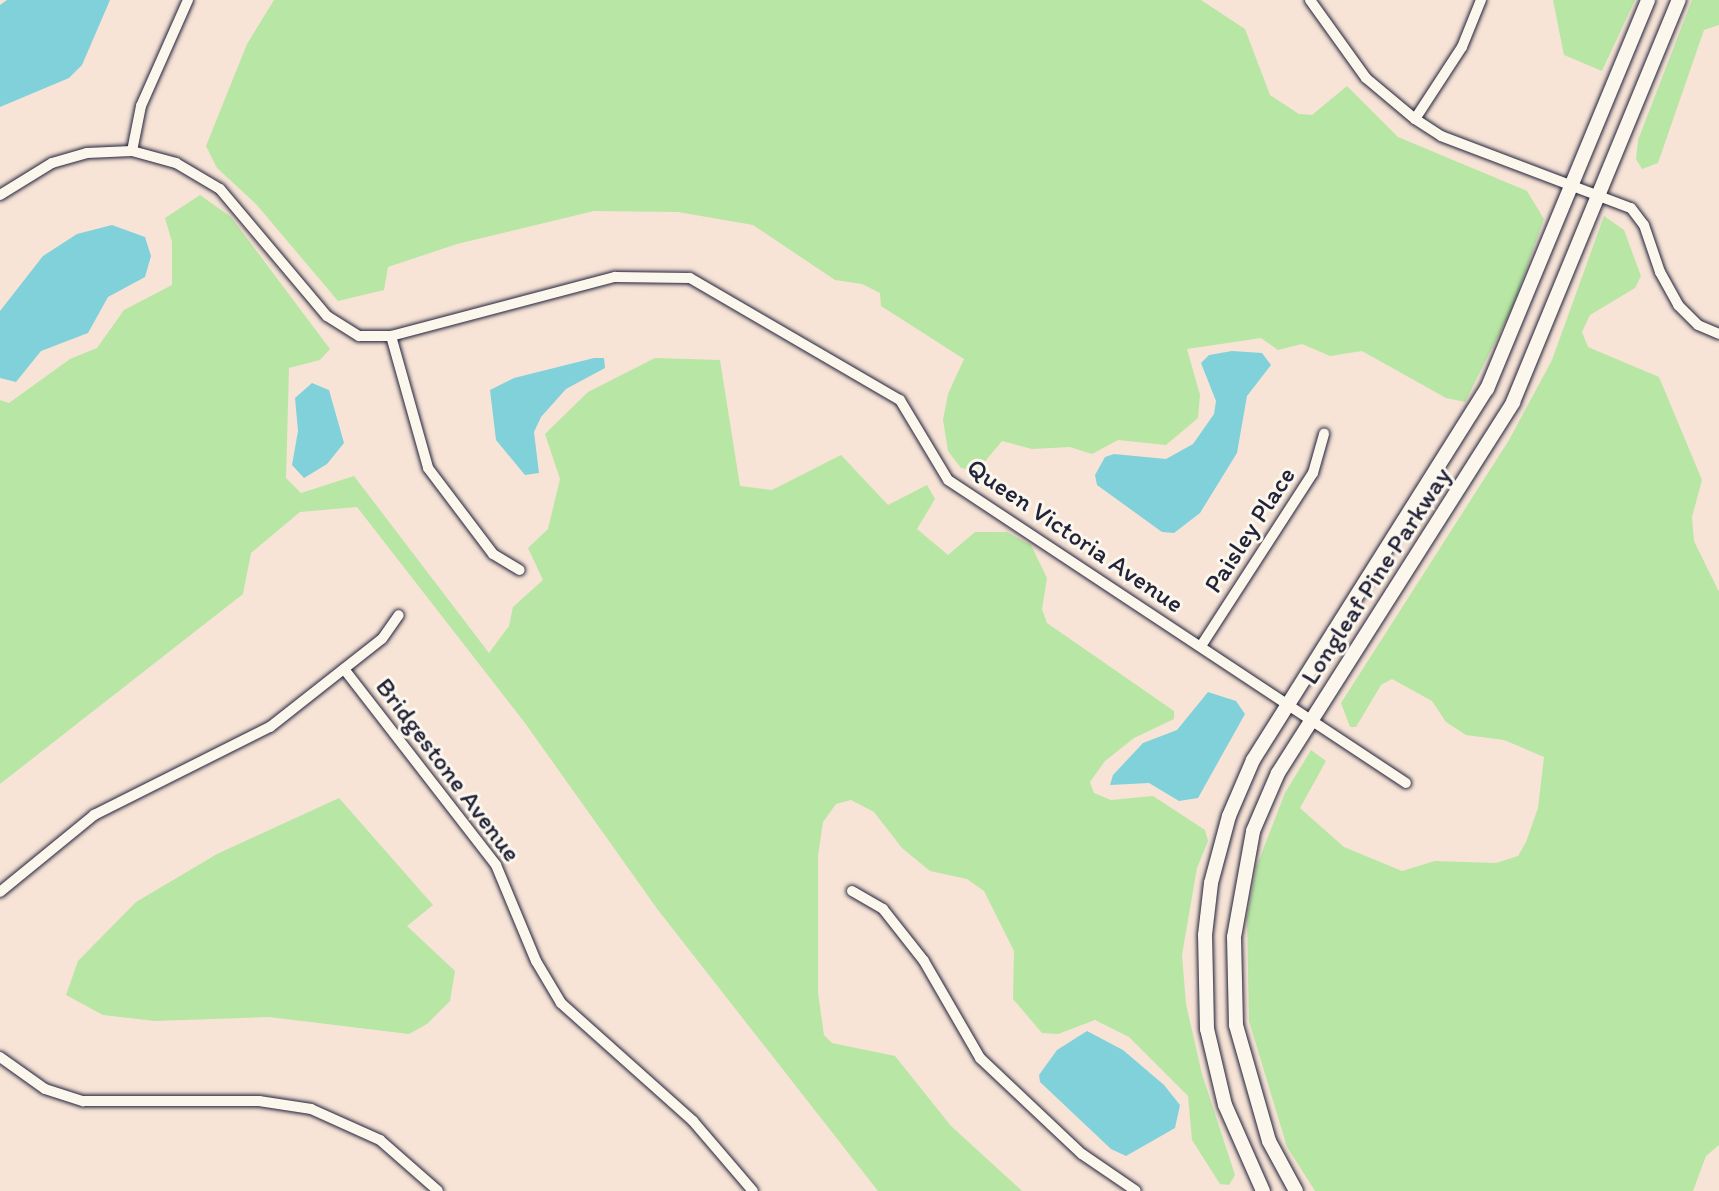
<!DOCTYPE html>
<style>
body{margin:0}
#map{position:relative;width:1719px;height:1191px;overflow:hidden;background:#f7e4d7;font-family:Itim,sans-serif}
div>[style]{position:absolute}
.green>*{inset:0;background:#b8e6a4}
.water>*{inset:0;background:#81d1db}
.roads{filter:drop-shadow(0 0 2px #22223b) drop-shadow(0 0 2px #22223b)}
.minor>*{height:10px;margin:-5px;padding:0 5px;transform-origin:5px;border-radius:5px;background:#fbf7ec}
.secondary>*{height:14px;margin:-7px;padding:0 7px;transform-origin:7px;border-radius:7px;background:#fbf7ec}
span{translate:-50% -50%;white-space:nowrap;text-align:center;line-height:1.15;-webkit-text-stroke:6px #fbf7ec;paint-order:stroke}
.street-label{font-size:26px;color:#22223b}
</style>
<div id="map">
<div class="green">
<i style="clip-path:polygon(274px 0,1201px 0,1245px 29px,1270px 95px,1299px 114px,1312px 115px,1347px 86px,1398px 137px,1527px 191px,1544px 219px,1513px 306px,1465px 402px,1446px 398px,1362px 351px,1330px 356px,1302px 344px,1278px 350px,1261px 338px,1187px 349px,1200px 395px,1198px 418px,1166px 445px,1118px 440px,1092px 454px,1070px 447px,1032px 449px,1002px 441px,977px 471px,961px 468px,948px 451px,943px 420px,948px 394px,964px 359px,881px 306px,880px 293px,862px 284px,835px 280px,753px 225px,678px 212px,594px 211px,457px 244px,388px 267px,384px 290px,338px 301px,256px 204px,217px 168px,206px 146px,247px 44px)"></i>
<i style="clip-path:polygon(1553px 0,1635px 0,1602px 71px,1564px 55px)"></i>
<i style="clip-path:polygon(1692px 0,1719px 0,1719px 25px,1704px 30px,1658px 163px,1642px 169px,1636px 159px,1638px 140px)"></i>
<i style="clip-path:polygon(200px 195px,231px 217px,330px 349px,320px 360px,289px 368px,286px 478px,301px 493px,354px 476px,489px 653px,509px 626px,513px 607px,543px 580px,528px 548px,548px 529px,560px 479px,545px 434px,588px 392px,655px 358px,720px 360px,740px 486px,772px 490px,841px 455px,888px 505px,927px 485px,935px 499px,917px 529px,948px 555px,975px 532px,1007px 532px,1031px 545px,1047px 578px,1042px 609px,1047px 623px,1174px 711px,1174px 719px,1134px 738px,1105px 761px,1090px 782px,1094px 793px,1111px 800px,1153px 796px,1205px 830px,1208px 841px,1197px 868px,1182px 955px,1186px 1004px,1202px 1074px,1235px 1175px,1229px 1185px,1220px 1184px,1192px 1140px,1188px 1096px,1129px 1037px,1095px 1020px,1058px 1034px,1042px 1033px,1013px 999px,1014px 951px,984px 891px,967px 879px,930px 871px,902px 848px,874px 812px,851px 800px,836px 804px,823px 822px,818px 856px,818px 993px,824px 1035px,832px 1043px,895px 1056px,951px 1126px,1022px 1191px,878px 1191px,658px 910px,525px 723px,357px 507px,300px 512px,251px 553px,243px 594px,0 784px,0 400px,9px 403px,70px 359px,97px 348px,124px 310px,172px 285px,172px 242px,165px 218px)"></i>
<i style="clip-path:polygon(1604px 216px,1624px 230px,1641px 276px,1635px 288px,1590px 315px,1582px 332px,1588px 347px,1659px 377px,1702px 480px,1692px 517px,1694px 541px,1719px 592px,1719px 1145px,1706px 1156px,1693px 1191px,1315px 1191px,1287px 1147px,1249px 1021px,1247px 918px,1257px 865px,1285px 793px,1311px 750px,1326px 761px,1300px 808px,1344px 847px,1402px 871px,1435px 861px,1496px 863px,1518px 856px,1526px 842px,1538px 808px,1544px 757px,1504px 740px,1466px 735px,1446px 722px,1432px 701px,1392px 679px,1381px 685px,1356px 727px,1350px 727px,1341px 703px,1509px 440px,1552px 360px)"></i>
<i style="clip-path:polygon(339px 798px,433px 905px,407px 926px,455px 971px,450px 1001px,427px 1024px,409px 1034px,269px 1017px,155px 1021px,103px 1015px,66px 995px,78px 961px,136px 902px,217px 854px)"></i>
</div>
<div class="water">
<i style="clip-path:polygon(7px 0,110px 0,82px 65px,69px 78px,0 107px,0 5px)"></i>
<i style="clip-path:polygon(112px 225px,145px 237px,151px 256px,145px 277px,108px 297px,88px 333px,41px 351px,16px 382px,0 378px,0 311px,43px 256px,77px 234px)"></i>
<i style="clip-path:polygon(1232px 351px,1262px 353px,1271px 365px,1247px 396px,1237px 453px,1200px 513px,1174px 533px,1162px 532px,1097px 485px,1095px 475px,1105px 457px,1114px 454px,1166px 459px,1193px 444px,1214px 414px,1216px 401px,1201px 363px,1209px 355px)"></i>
<i style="clip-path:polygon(594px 358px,604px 358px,605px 368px,566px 389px,541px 417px,534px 432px,539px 473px,525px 475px,496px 440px,490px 390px,514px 378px)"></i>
<i style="clip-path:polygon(312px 383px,329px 390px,344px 443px,327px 464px,304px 478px,292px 465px,298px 431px,295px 398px)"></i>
<i style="clip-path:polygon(1208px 692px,1236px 701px,1245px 714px,1198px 798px,1179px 801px,1149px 783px,1110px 785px,1113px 775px,1143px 743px,1177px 730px)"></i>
<i style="clip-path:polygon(1087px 1031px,1123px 1050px,1164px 1085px,1180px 1105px,1175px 1128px,1126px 1156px,1111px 1149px,1040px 1082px,1039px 1075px,1057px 1050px)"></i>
</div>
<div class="roads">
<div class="minor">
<i style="left:1310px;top:0;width:96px;rotate:54.3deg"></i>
<i style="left:1366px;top:78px;width:64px;rotate:39.9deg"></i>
<i style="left:1415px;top:119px;width:31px;rotate:33deg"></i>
<i style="left:1441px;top:136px;width:203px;rotate:20.8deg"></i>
<i style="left:1631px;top:208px;width:21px;rotate:53deg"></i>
<i style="left:1644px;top:225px;width:50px;rotate:71.2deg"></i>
<i style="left:1660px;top:272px;width:38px;rotate:61deg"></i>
<i style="left:1678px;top:305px;width:28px;rotate:45deg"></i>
<i style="left:1698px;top:325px;width:23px;rotate:23deg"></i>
<i style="left:1415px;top:119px;width:86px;rotate:-56.9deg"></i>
<i style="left:1462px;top:47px;width:51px;rotate:-68deg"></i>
<i style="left:132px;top:151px;width:46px;rotate:-78.7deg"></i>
<i style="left:141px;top:106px;width:116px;rotate:-66.1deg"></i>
<i style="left:0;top:195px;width:61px;rotate:-31.6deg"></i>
<i style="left:52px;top:163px;width:36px;rotate:-16deg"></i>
<i style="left:87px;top:153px;width:45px;rotate:-2.5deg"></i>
<i style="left:132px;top:151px;width:46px;rotate:15.3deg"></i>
<i style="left:176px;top:163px;width:51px;rotate:30.6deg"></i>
<i style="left:220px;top:189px;width:166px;rotate:49.9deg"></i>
<i style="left:327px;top:316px;width:38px;rotate:32deg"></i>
<i style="left:359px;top:336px;width:32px"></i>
<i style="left:391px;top:336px;width:232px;rotate:-14.8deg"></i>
<i style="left:615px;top:277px;width:75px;rotate:0.8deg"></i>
<i style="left:690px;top:278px;width:243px;rotate:30.2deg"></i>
<i style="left:900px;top:400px;width:93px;rotate:59deg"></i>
<i style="left:948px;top:480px;width:549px;rotate:33.49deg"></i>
<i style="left:391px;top:336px;width:137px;rotate:74.3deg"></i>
<i style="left:428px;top:468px;width:108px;rotate:52.9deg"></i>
<i style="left:493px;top:554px;width:31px;rotate:31deg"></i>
<i style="left:1201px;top:646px;width:206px;rotate:-57.1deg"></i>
<i style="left:1313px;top:473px;width:41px;rotate:-74.2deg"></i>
<i style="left:344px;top:669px;width:248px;rotate:52.2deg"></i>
<i style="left:496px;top:865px;width:104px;rotate:67.4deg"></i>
<i style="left:536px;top:961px;width:49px;rotate:59.2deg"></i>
<i style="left:561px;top:1003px;width:177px;rotate:41.8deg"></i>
<i style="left:693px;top:1121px;width:92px;rotate:49.4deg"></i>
<i style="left:852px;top:891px;width:36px;rotate:30deg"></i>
<i style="left:883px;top:909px;width:66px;rotate:51.7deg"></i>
<i style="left:924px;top:961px;width:112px;rotate:60deg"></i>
<i style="left:980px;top:1058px;width:140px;rotate:43.3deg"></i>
<i style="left:1082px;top:1154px;width:65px;rotate:34.4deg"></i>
<i style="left:0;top:892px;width:122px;rotate:-39.3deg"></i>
<i style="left:94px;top:815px;width:197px;rotate:-26.6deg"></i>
<i style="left:270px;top:727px;width:142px;rotate:-38.2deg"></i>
<i style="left:382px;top:639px;width:29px;rotate:-55deg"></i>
<i style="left:0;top:1057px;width:55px;rotate:35.4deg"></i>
<i style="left:45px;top:1089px;width:40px;rotate:18deg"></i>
<i style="left:83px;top:1101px;width:176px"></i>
<i style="left:259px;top:1101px;width:53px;rotate:8.7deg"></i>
<i style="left:311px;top:1109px;width:76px;rotate:24.2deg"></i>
<i style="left:380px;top:1140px;width:77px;rotate:41.3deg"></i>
</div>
<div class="secondary">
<i style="left:1263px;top:1191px;width:94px;rotate:-113.8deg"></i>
<i style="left:1225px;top:1105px;width:78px;rotate:-103.3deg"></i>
<i style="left:1207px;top:1029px;width:94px;rotate:-91.2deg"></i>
<i style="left:1205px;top:935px;width:52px;rotate:-83.4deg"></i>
<i style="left:1211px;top:883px;width:69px;rotate:-75deg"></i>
<i style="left:1229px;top:816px;width:61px;rotate:-66.8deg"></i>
<i style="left:1253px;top:760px;width:439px;rotate:-57.8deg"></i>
<i style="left:1487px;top:389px;width:421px;rotate:-67.5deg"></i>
<i style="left:1296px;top:1191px;width:57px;rotate:-118.4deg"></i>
<i style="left:1269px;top:1141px;width:121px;rotate:-105.9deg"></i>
<i style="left:1236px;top:1025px;width:88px;rotate:-91.3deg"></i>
<i style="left:1234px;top:937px;width:108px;rotate:-79.8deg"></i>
<i style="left:1253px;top:831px;width:63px;rotate:-66.7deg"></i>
<i style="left:1278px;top:773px;width:439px;rotate:-57.6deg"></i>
<i style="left:1513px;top:402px;width:435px;rotate:-67.6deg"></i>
</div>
</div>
<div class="street-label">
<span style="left:1250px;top:530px;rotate:-57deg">Paisley Place</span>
<span style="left:1075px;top:536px;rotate:34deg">Queen Victoria Avenue</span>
<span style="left:1376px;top:576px;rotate:-57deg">Longleaf Pine Parkway</span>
<span style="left:448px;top:770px;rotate:53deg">Bridgestone Avenue</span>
</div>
</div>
